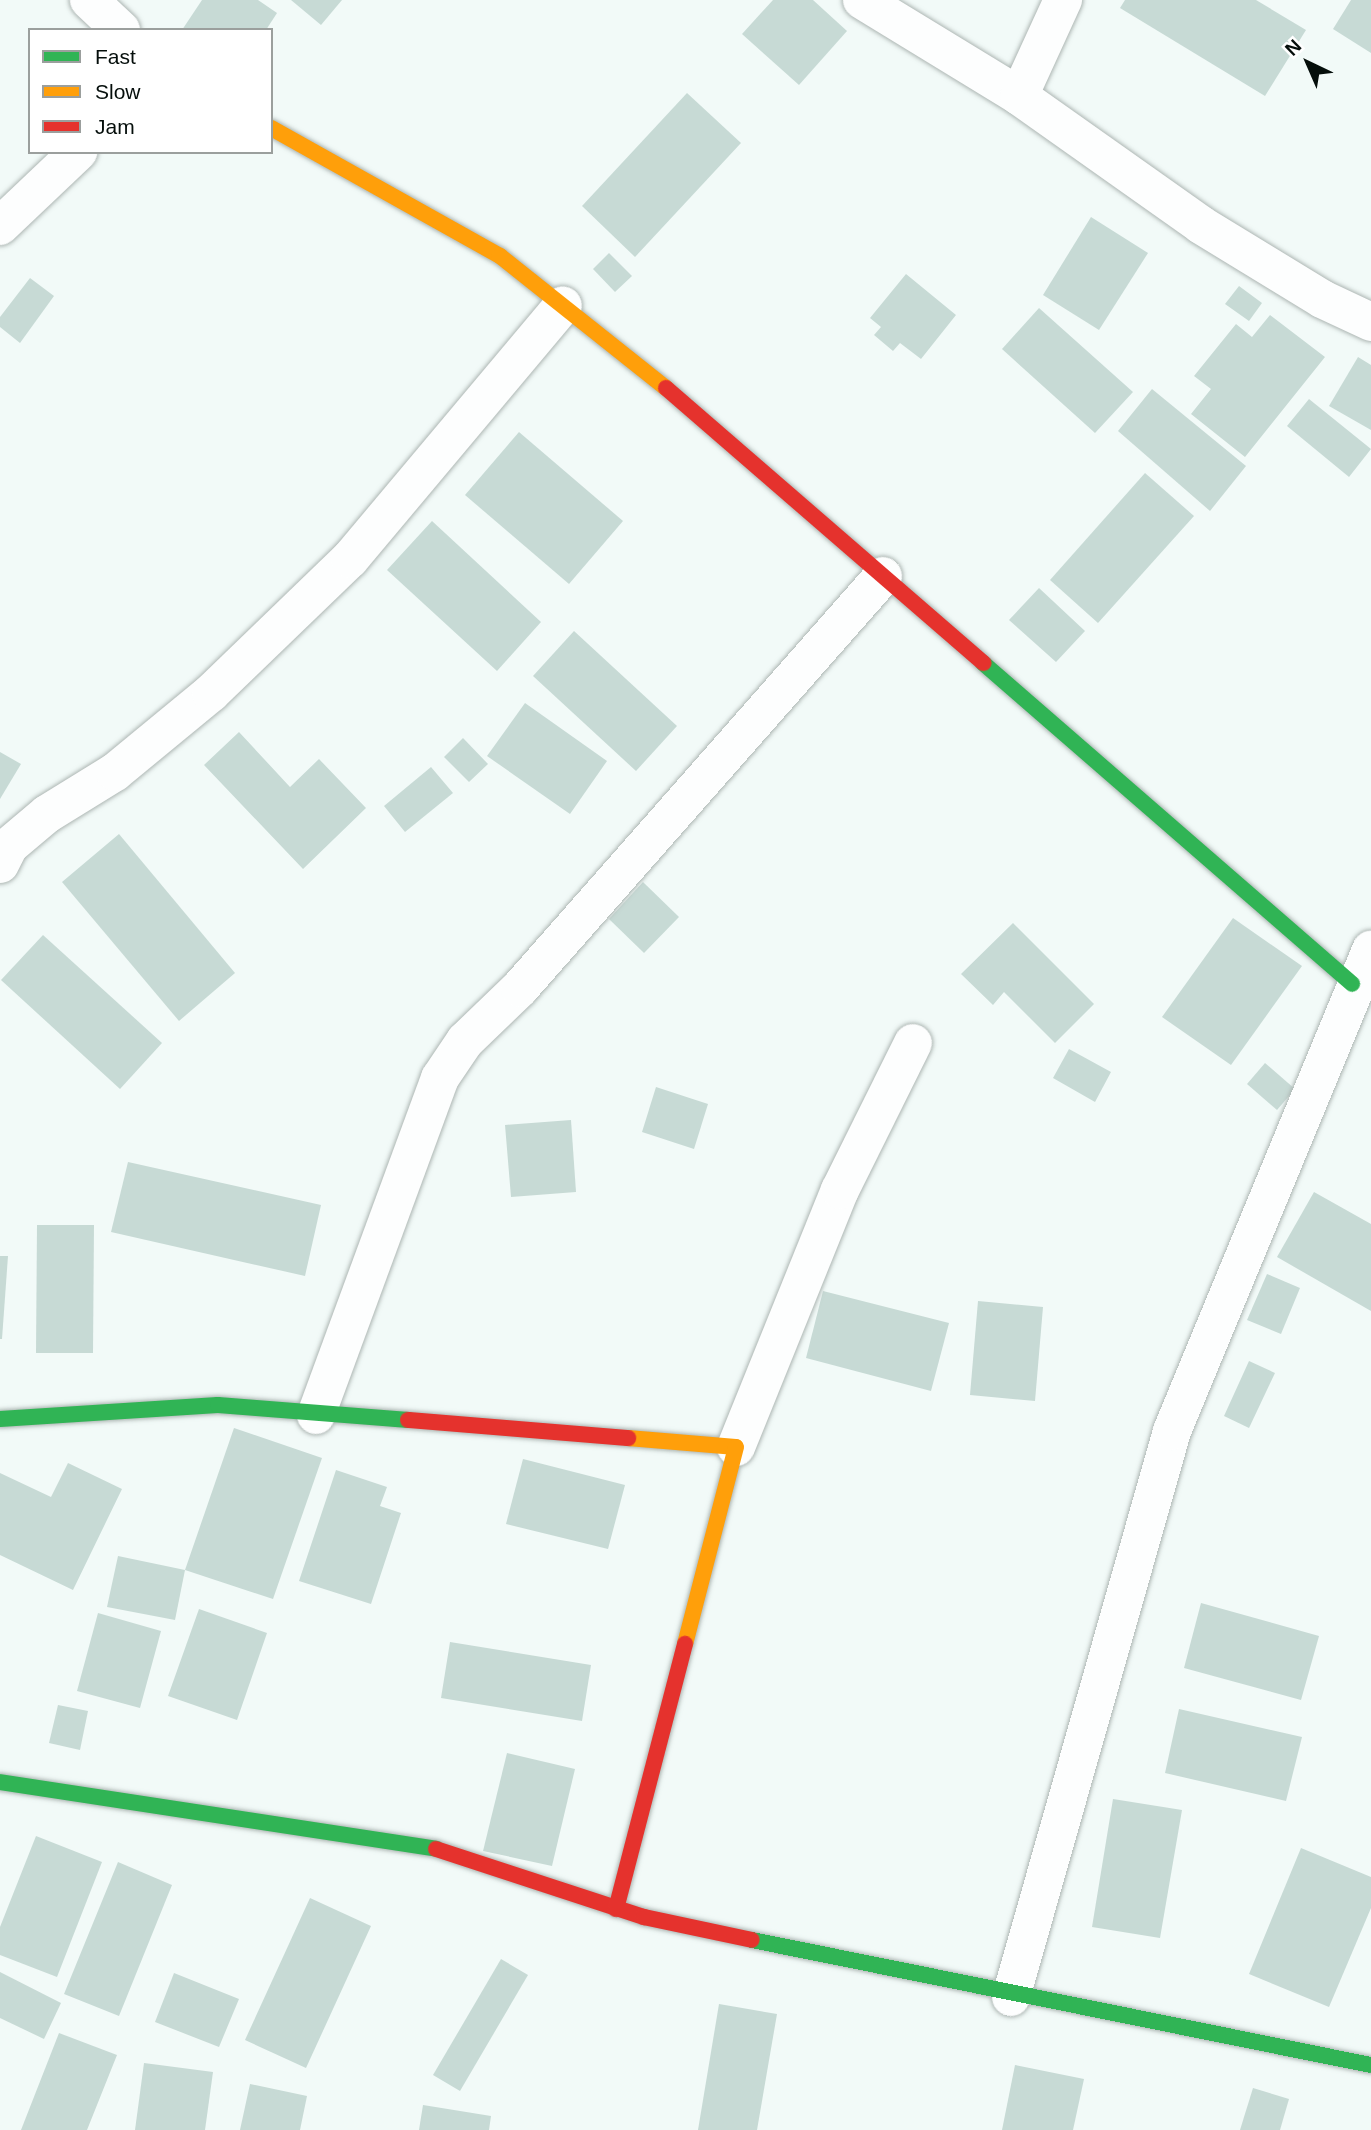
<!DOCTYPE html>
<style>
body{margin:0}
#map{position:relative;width:1371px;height:2130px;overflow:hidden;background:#f2faf8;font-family:Helvetica,sans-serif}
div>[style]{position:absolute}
.building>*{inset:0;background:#c7dad5}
.roads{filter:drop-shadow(0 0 2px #adb6b3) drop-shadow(0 0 2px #adb6b3)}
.street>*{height:38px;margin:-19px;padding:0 19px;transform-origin:19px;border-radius:19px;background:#fdfefe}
.fast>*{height:16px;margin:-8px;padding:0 8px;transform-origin:8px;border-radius:8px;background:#30b455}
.slow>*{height:16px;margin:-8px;padding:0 8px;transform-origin:8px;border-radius:8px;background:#ff9f0a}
.jam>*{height:16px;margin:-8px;padding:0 8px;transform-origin:8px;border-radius:8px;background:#e5322d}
span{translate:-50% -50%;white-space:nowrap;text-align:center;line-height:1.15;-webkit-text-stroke:7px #fff;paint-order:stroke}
.legend{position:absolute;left:28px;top:28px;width:245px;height:126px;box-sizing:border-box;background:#fff;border:2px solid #9b9f9d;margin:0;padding:9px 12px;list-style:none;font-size:21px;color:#050e0b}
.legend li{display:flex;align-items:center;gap:14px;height:35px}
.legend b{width:35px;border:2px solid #9b9f9d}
.north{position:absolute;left:1273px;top:28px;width:70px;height:70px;-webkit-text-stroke:5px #fff;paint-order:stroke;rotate:316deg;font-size:19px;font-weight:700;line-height:28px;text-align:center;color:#050e0b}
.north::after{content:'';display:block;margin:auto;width:24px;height:32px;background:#050e0b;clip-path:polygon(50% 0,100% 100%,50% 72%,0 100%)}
</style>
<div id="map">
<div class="building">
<i style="clip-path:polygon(202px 0,258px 0,277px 13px,266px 30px,182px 30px)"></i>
<i style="clip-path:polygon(291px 0,342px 0,321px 25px)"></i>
<i style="clip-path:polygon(773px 0,813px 0,847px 31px,799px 85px,742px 34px)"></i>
<i style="clip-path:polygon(1125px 0,1256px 0,1306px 30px,1265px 96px,1120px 8px)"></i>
<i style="clip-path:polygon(1351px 0,1371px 0,1371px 53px,1333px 29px)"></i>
<i style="clip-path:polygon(687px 93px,741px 143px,635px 257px,582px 206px)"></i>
<i style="clip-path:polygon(1091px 217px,1148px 253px,1099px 330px,1043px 295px)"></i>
<i style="clip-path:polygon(609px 253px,632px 276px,615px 292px,593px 269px)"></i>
<i style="clip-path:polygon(906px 274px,956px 315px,921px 359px,900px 343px,893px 351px,874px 335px,881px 327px,870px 318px)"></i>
<i style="clip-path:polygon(30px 278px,54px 296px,20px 343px,0 327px,0 317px)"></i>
<i style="clip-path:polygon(1239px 286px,1262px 303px,1249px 321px,1225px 304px)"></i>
<i style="clip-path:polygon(1039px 308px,1133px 392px,1095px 433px,1002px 349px)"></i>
<i style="clip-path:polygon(1270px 315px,1325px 357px,1245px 457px,1191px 414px,1211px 389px,1194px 376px,1236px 324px,1252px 337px)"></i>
<i style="clip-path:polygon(1358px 357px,1371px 365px,1371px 430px,1329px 406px)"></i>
<i style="clip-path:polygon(1152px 389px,1246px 466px,1210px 511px,1118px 431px)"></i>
<i style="clip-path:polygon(1309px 399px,1371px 449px,1349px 477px,1287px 426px)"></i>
<i style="clip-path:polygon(519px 432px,623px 521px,569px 584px,465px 495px)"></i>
<i style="clip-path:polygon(1145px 473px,1194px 516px,1098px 623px,1050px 580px)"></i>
<i style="clip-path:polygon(432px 521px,541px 622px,497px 671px,387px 570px)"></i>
<i style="clip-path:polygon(1039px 588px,1085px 631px,1056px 662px,1009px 620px)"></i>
<i style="clip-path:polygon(574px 631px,677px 726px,636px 771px,533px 676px)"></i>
<i style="clip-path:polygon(525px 703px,607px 761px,570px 814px,487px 756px)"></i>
<i style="clip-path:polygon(239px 732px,290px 787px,319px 759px,366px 808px,303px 869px,204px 765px)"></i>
<i style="clip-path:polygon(463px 738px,488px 764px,469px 782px,444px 757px)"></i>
<i style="clip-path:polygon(0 752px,21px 764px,0 799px)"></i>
<i style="clip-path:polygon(431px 767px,453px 793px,405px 832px,384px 806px)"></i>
<i style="clip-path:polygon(119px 834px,235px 973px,179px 1021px,62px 882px)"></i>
<i style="clip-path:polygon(643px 882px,679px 917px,644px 953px,609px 919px)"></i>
<i style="clip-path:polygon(1233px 918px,1302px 966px,1231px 1065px,1162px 1017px)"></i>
<i style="clip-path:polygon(1013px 923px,1094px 1004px,1055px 1043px,1004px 992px,993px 1005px,961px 974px)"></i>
<i style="clip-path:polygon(43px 935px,162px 1043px,120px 1089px,1px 980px)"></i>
<i style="clip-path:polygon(1069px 1049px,1111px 1072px,1095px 1102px,1053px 1078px)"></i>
<i style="clip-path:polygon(1265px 1063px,1295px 1089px,1277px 1110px,1247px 1084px)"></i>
<i style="clip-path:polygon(656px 1087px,708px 1104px,694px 1149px,642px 1132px)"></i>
<i style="clip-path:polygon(571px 1120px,576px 1192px,511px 1197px,505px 1125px)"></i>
<i style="clip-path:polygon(128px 1162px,321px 1205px,305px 1276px,111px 1232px)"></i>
<i style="clip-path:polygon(1314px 1192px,1371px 1224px,1371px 1311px,1277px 1257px)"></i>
<i style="clip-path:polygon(37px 1225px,94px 1225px,93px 1353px,36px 1353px)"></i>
<i style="clip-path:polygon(0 1256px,8px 1256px,2px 1339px,0 1339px)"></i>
<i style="clip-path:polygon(1267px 1274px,1300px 1288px,1281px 1334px,1247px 1320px)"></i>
<i style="clip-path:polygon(823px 1291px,949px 1323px,931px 1391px,806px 1358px)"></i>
<i style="clip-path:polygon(978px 1301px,1043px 1307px,1035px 1401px,970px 1395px)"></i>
<i style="clip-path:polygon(1249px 1361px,1275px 1373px,1249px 1428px,1224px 1416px)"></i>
<i style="clip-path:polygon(234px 1428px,322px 1458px,273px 1599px,185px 1570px)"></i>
<i style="clip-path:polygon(523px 1459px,625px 1485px,608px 1549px,506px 1524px)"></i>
<i style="clip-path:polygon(68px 1463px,122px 1489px,73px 1590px,0 1555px,0 1473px,51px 1497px)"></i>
<i style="clip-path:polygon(336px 1470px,387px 1487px,380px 1506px,401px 1513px,371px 1604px,299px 1581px)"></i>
<i style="clip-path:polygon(118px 1556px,185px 1570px,175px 1620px,107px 1607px)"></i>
<i style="clip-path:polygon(1201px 1603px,1319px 1636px,1301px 1700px,1184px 1668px)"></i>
<i style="clip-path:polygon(199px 1609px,267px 1633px,237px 1720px,168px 1696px)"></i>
<i style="clip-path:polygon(98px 1613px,161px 1631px,140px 1708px,77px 1691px)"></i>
<i style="clip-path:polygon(450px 1642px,591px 1665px,582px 1721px,441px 1698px)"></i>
<i style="clip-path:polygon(58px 1705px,88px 1711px,80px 1750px,49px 1743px)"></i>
<i style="clip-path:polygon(1179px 1709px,1302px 1737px,1286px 1801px,1165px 1773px)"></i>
<i style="clip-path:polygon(507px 1753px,575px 1769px,552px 1866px,483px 1851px)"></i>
<i style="clip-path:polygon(1113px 1799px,1182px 1810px,1160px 1938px,1092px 1927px)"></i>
<i style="clip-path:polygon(36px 1836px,102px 1862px,57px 1977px,0 1955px,0 1927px)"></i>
<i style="clip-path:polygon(1301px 1848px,1371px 1877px,1371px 1908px,1329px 2007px,1249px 1974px)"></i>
<i style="clip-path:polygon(118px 1862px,172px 1885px,119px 2016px,64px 1994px)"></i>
<i style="clip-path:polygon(310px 1898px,371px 1926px,306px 2068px,245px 2040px)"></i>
<i style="clip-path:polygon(501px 1959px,528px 1975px,460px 2091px,433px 2075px)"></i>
<i style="clip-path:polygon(0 1972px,61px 2003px,44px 2039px,0 2018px)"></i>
<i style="clip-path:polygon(174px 1973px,239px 1999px,219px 2047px,155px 2022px)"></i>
<i style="clip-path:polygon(719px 2004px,777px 2014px,757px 2130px,698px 2130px)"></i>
<i style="clip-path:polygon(59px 2033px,117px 2055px,87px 2130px,21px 2130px)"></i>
<i style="clip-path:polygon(144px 2063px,213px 2072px,205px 2130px,135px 2130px)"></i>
<i style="clip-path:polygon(1015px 2065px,1084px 2079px,1073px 2130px,1002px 2130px)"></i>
<i style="clip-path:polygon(250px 2084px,307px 2096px,300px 2130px,240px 2130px)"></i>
<i style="clip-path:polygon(1253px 2088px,1289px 2099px,1280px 2130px,1240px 2130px)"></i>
<i style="clip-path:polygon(423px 2105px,491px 2116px,489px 2130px,419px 2130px)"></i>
</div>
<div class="roads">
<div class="street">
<i style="left:89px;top:0;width:44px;rotate:43.2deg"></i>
<i style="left:862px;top:0;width:184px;rotate:31.4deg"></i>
<i style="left:1019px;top:96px;width:223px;rotate:35.3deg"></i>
<i style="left:1201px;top:225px;width:142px;rotate:31.4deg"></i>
<i style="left:1322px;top:299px;width:54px;rotate:25.1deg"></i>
<i style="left:1019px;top:96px;width:106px;rotate:-65.4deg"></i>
<i style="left:0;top:226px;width:108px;rotate:-43.5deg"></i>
<i style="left:0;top:864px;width:20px;rotate:-63deg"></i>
<i style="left:9px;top:846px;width:50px;rotate:-40.1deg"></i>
<i style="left:47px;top:814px;width:80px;rotate:-31.7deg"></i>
<i style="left:115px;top:772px;width:124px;rotate:-39.5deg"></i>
<i style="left:211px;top:693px;width:193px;rotate:-44deg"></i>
<i style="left:350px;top:559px;width:331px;rotate:-50deg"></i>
<i style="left:316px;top:1415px;width:359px;rotate:-69.8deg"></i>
<i style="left:440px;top:1078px;width:45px;rotate:-56deg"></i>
<i style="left:465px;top:1041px;width:76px;rotate:-43.9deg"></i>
<i style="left:520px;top:988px;width:549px;rotate:-48.62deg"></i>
<i style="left:736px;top:1447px;width:277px;rotate:-68deg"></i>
<i style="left:840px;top:1190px;width:164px;rotate:-63.6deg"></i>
<i style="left:1011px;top:1997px;width:588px;rotate:-74.12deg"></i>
<i style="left:1172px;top:1431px;width:521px;rotate:-67.52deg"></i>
</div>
<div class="fast">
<i style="left:983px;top:663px;width:489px;rotate:41deg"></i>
<i style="left:0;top:1419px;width:218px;rotate:-3.7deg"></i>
<i style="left:218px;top:1405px;width:191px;rotate:4.5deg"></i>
<i style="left:0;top:1782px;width:441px;rotate:8.7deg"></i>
<i style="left:752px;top:1940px;width:631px;rotate:11.42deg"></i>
</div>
<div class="slow">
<i style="left:271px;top:128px;width:262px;rotate:29.2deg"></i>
<i style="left:500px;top:256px;width:212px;rotate:38.5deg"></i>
<i style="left:628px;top:1438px;width:108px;rotate:4.8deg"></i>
<i style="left:736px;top:1447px;width:203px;rotate:104.5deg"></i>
</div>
<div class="jam">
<i style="left:666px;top:388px;width:420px;rotate:40.9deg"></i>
<i style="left:408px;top:1420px;width:221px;rotate:4.7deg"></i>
<i style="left:436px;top:1849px;width:219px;rotate:18.1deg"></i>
<i style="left:644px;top:1917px;width:110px;rotate:12deg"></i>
<i style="left:616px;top:1909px;width:274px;rotate:-75.4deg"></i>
</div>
</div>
<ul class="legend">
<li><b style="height:9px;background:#30b455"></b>Fast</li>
<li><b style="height:9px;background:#ff9f0a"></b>Slow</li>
<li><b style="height:9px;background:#e5322d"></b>Jam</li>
</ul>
<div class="north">N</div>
</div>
